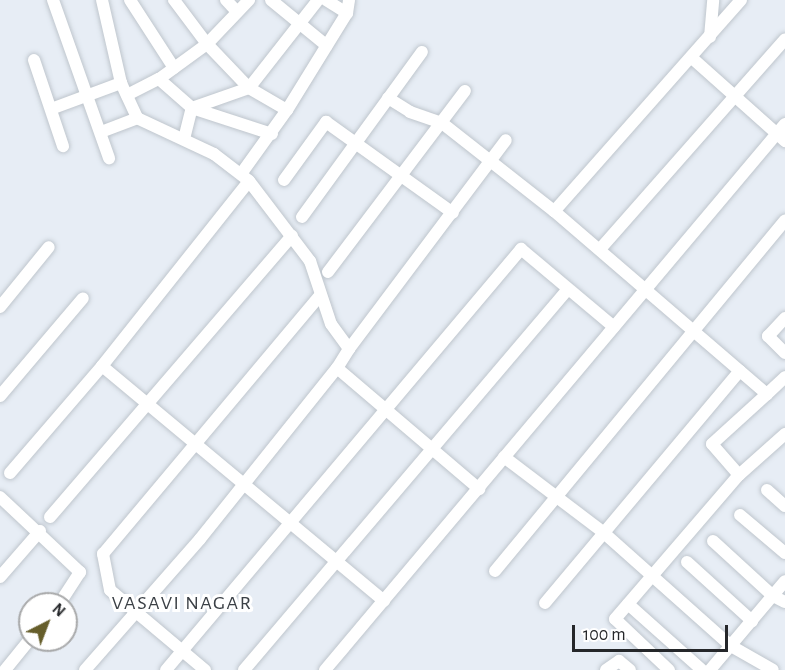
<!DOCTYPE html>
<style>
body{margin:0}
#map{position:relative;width:785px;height:670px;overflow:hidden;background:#e7edf5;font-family:"Alegreya Sans",sans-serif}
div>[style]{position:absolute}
.roads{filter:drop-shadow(0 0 2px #bfc6cd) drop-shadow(0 0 2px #bfc6cd)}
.street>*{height:12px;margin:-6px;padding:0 6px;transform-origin:6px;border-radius:6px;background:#fff}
span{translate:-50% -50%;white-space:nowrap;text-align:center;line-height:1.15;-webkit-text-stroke:6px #fff;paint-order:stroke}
.neighbourhood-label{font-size:20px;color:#3b4046;letter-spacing:1.5px}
.north{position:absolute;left:18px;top:592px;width:60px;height:60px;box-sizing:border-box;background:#fff;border:2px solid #a8a9aa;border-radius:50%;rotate:42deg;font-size:16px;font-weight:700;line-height:24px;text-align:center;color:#25272a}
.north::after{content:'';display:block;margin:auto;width:21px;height:27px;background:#665e2b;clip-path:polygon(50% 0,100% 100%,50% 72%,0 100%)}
.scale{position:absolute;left:572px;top:625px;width:156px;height:27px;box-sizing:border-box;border:3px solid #25272a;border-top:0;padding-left:8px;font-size:18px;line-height:21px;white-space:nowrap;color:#25272a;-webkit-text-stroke:4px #fff;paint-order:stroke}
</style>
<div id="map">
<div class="roads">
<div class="street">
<i style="left:53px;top:0;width:168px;rotate:70.5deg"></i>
<i style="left:102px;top:0;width:85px;rotate:77.1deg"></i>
<i style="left:121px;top:83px;width:38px;rotate:65deg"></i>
<i style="left:137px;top:118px;width:85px;rotate:25.1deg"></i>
<i style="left:214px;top:154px;width:44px;rotate:37.6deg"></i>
<i style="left:249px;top:181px;width:101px;rotate:52.7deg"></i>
<i style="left:310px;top:261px;width:66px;rotate:71.6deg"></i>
<i style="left:331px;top:324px;width:31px;rotate:54deg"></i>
<i style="left:349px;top:349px;width:22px;rotate:122deg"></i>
<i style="left:337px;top:368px;width:187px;rotate:40.4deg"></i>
<i style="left:130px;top:0;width:81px;rotate:57.1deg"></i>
<i style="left:174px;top:0;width:55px;rotate:53.1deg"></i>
<i style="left:207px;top:44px;width:61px;rotate:-46.3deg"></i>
<i style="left:226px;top:0;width:16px;rotate:47deg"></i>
<i style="left:271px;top:0;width:72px;rotate:39.4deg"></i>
<i style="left:326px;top:0;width:25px;rotate:32deg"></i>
<i style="left:741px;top:0;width:282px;rotate:131.5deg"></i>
<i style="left:554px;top:211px;width:281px;rotate:40.7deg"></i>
<i style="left:767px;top:394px;width:25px;rotate:-43deg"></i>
<i style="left:710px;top:37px;width:37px;rotate:-85deg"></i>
<i style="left:692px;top:58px;width:125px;rotate:41.7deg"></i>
<i style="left:34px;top:60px;width:91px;rotate:71.4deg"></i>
<i style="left:159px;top:79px;width:44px;rotate:41.3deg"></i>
<i style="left:192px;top:108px;width:84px;rotate:18deg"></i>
<i style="left:127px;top:95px;width:36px;rotate:-27deg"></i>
<i style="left:159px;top:79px;width:59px;rotate:-36.1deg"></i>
<i style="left:207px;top:44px;width:61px;rotate:46.3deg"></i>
<i style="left:249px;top:88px;width:44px;rotate:30.1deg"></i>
<i style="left:388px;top:98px;width:26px;rotate:32deg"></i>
<i style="left:410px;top:112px;width:34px;rotate:19deg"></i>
<i style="left:442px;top:123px;width:142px;rotate:38.2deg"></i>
<i style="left:51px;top:109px;width:75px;rotate:-20.4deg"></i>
<i style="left:101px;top:132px;width:39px;rotate:-21deg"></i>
<i style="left:184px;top:139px;width:32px;rotate:-76deg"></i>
<i style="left:192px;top:108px;width:60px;rotate:-19.3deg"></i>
<i style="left:249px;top:88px;width:112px;rotate:-51.9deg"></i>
<i style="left:241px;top:174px;width:79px;rotate:-54.3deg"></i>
<i style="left:287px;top:110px;width:114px;rotate:-58.3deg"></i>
<i style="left:347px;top:13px;width:13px;rotate:-81deg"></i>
<i style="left:284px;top:180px;width:72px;rotate:-54.1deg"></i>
<i style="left:326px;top:122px;width:156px;rotate:35.6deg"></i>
<i style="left:302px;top:217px;width:204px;rotate:-54deg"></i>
<i style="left:601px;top:248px;width:278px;rotate:-48.6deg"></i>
<i style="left:328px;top:272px;width:227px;rotate:-52.9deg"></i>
<i style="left:0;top:307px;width:77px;rotate:-50.8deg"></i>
<i style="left:785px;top:318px;width:25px;rotate:133deg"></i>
<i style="left:768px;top:336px;width:24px;rotate:45deg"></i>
<i style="left:349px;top:349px;width:261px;rotate:-53.1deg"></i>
<i style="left:102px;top:366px;width:367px;rotate:39.8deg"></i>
<i style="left:0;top:396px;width:128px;rotate:-49.7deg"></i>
<i style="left:504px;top:457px;width:126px;rotate:37.2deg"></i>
<i style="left:604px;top:533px;width:170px;rotate:41.7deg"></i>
<i style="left:731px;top:646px;width:48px;rotate:29.7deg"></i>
<i style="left:10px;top:473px;width:141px;rotate:-49.3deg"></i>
<i style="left:102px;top:366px;width:236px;rotate:-51.5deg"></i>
<i style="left:739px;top:475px;width:41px;rotate:-131.1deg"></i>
<i style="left:712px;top:444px;width:74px;rotate:-42.3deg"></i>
<i style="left:767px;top:490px;width:24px;rotate:42deg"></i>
<i style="left:0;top:497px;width:110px;rotate:43.2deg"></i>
<i style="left:80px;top:572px;width:38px;rotate:123deg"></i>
<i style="left:740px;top:515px;width:59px;rotate:40.2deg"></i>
<i style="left:50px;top:517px;width:371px;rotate:-49.3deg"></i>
<i style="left:713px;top:541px;width:81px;rotate:42.5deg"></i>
<i style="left:773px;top:596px;width:13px;rotate:27deg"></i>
<i style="left:687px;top:562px;width:88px;rotate:42.2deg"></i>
<i style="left:495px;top:571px;width:455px;rotate:-50.4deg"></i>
<i style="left:0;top:577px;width:61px;rotate:-49deg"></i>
<i style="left:545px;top:603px;width:303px;rotate:-50deg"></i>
<i style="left:628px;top:604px;width:99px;rotate:41.7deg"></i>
<i style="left:5px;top:670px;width:40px;rotate:-51deg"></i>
<i style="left:85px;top:670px;width:174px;rotate:-48.7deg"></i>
<i style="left:200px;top:539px;width:219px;rotate:-51.3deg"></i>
<i style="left:166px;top:670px;width:551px;rotate:-49.86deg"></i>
<i style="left:521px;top:249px;width:121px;rotate:40deg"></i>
<i style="left:205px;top:670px;width:124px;rotate:-139.9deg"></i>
<i style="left:110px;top:590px;width:37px;rotate:-101deg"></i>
<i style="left:103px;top:554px;width:338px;rotate:-50deg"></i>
<i style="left:244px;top:670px;width:500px;rotate:-49.62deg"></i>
<i style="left:325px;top:670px;width:714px;rotate:-49.89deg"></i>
<i style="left:606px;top:670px;width:16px;rotate:-35deg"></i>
<i style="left:619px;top:661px;width:14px;rotate:39deg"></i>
<i style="left:669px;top:670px;width:74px;rotate:-136.6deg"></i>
<i style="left:615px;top:619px;width:190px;rotate:-49.3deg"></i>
<i style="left:739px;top:475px;width:62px;rotate:-41.7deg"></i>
<i style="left:710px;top:670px;width:116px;rotate:-49.9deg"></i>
</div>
</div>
<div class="neighbourhood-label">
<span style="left:182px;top:603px">VASAVI NAGAR</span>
</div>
<div class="north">N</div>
<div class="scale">100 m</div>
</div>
